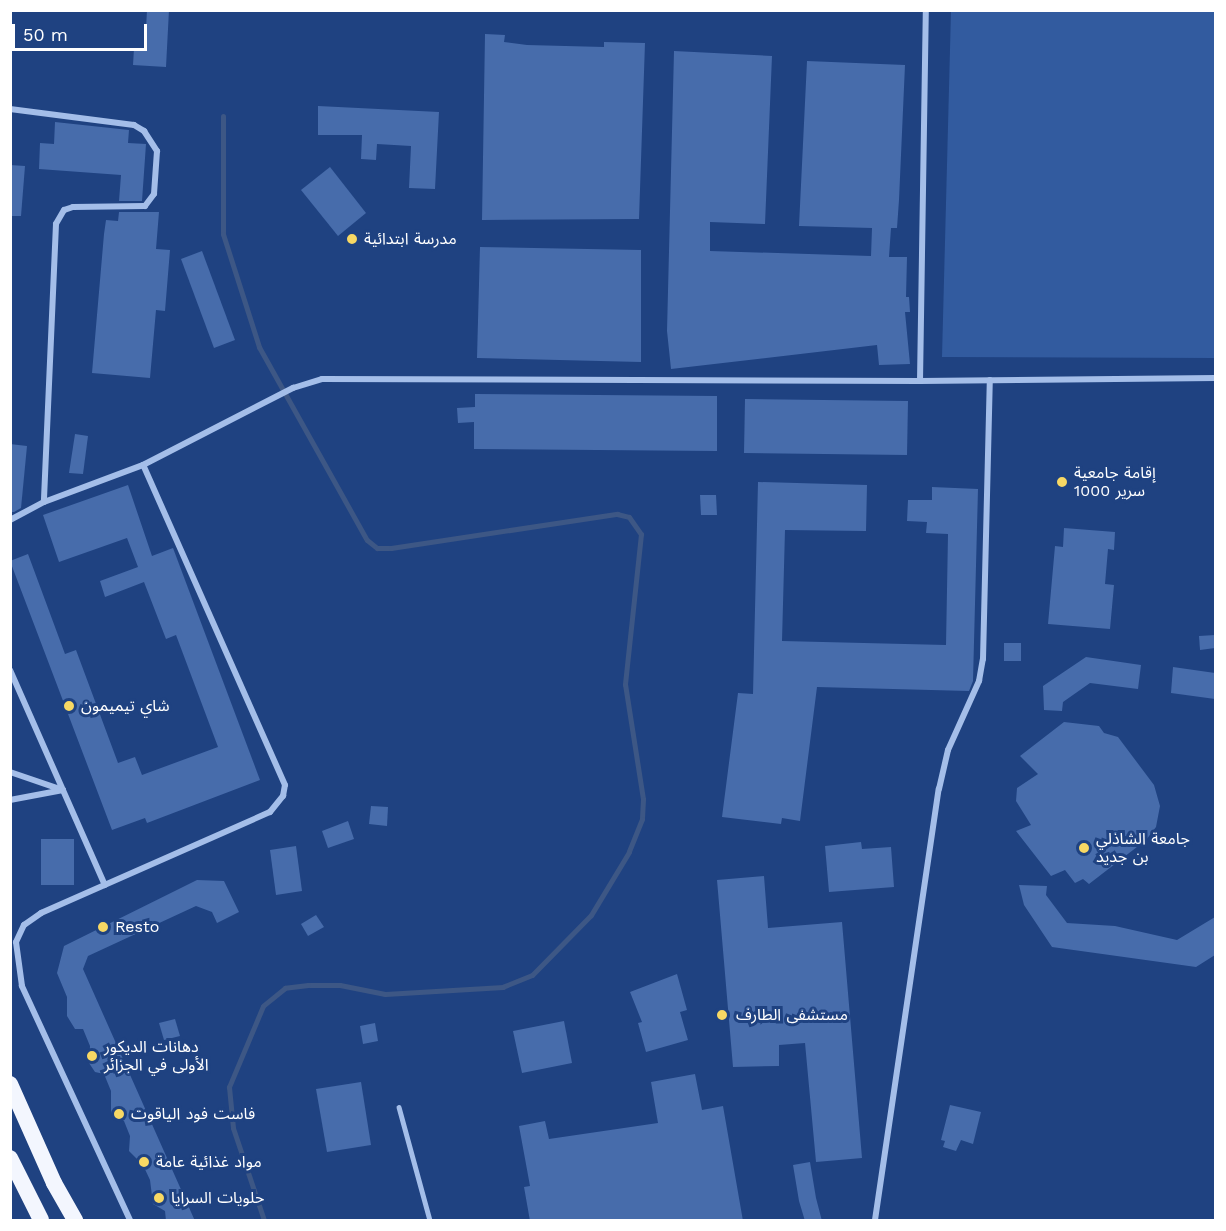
<!DOCTYPE html>
<meta charset="utf-8">
<style>
body{margin:0}
#map{position:relative;width:1226px;height:1231px;overflow:hidden;background:#1f4281;font-family:"Work Sans","Noto Sans Arabic",sans-serif}
div>[style]{position:absolute}
.green>*{inset:0;background:#325b9f}
.stream>*{height:5px;margin:-2.5px;padding:0 2.5px;transform-origin:2.5px;border-radius:2.5px;background:#3d5785}
.building>*{inset:0;background:#476cab}
.service>*{height:4.5px;margin:-2.25px;padding:0 2.25px;transform-origin:2.25px;border-radius:2.25px;background:#a4bee9}
.minor>*{height:6px;margin:-3px;padding:0 3px;transform-origin:3px;border-radius:3px;background:#a4bee9}
.trunk>*{height:16px;margin:-8px;padding:0 8px;transform-origin:8px;border-radius:8px;background:#f3f6fe}
.dots>*{width:16px;height:16px;translate:-50% -50%;box-sizing:border-box;border:3px solid #1f4281;border-radius:50%}
span{translate:-50% -50%;white-space:nowrap;text-align:center;line-height:1.15;-webkit-text-stroke:6px #1f4281;paint-order:stroke}
.poi-label{font-size:16px;color:#fff}
.left{translate:0 -50%;text-align:left}
.frame{position:absolute;inset:0;border:12px solid #fff;pointer-events:none}
.scale{position:absolute;left:12px;top:24px;width:135px;height:27px;box-sizing:border-box;border:3px solid #fff;border-top:0;padding-left:8px;font-size:18px;line-height:21px;white-space:nowrap;color:#fff;-webkit-text-stroke:4px #1f4281;paint-order:stroke}
</style>
<div id="map">
<div class="green">
<i style="clip-path:polygon(951px 11px,1215px 11px,1215px 358px,942px 357px)"></i>
</div>
<div class="stream">
<i style="left:223px;top:116px;width:118px;rotate:90deg"></i>
<i style="left:223px;top:234px;width:119px;rotate:72.3deg"></i>
<i style="left:259px;top:347px;width:221px;rotate:60.8deg"></i>
<i style="left:367px;top:540px;width:13px;rotate:39deg"></i>
<i style="left:377px;top:548px;width:14px"></i>
<i style="left:391px;top:548px;width:229px;rotate:-8.6deg"></i>
<i style="left:617px;top:514px;width:12px;rotate:14deg"></i>
<i style="left:629px;top:517px;width:21px;rotate:55deg"></i>
<i style="left:641px;top:534px;width:151px;rotate:96.1deg"></i>
<i style="left:625px;top:684px;width:116px;rotate:81.1deg"></i>
<i style="left:643px;top:799px;width:20px;rotate:93deg"></i>
<i style="left:642px;top:819px;width:35px;rotate:112deg"></i>
<i style="left:629px;top:852px;width:74px;rotate:121.1deg"></i>
<i style="left:591px;top:915px;width:84px;rotate:134.5deg"></i>
<i style="left:532px;top:975px;width:31px;rotate:158deg"></i>
<i style="left:503px;top:987px;width:118px;rotate:176.6deg"></i>
<i style="left:385px;top:994px;width:46px;rotate:-168.7deg"></i>
<i style="left:340px;top:985px;width:32px;rotate:180deg"></i>
<i style="left:308px;top:985px;width:23px;rotate:173deg"></i>
<i style="left:285px;top:988px;width:28px;rotate:141deg"></i>
<i style="left:263px;top:1006px;width:88px;rotate:112.8deg"></i>
<i style="left:229px;top:1087px;width:41px;rotate:84.4deg"></i>
<i style="left:233px;top:1128px;width:97px;rotate:71.4deg"></i>
</div>
<div class="building">
<i style="clip-path:polygon(147px 10px,169px 10px,166px 67px,133px 65px,134px 48px,145px 48px)"></i>
<i style="clip-path:polygon(485px 34px,505px 35px,504px 42px,527px 45px,604px 47px,604px 42px,645px 43px,639px 219px,482px 220px)"></i>
<i style="clip-path:polygon(674px 51px,772px 56px,765px 224px,710px 222px,710px 251px,871px 256px,872px 228px,799px 226px,807px 61px,905px 65px,899px 200px,897px 228px,891px 228px,889px 257px,907px 257px,906px 297px,909px 297px,910px 312px,905px 312px,910px 364px,879px 365px,877px 345px,671px 369px,667px 331px)"></i>
<i style="clip-path:polygon(318px 106px,439px 112px,435px 189px,409px 188px,411px 146px,377px 144px,376px 160px,361px 159px,362px 135px,318px 135px)"></i>
<i style="clip-path:polygon(55px 122px,129px 130px,128px 143px,146px 144px,142px 201px,119px 201px,121px 175px,39px 169px,40px 143px,54px 144px)"></i>
<i style="clip-path:polygon(10px 165px,25px 166px,21px 216px,10px 216px)"></i>
<i style="clip-path:polygon(330px 167px,366px 213px,338px 236px,301px 190px)"></i>
<i style="clip-path:polygon(119px 212px,159px 212px,156px 249px,170px 250px,165px 311px,156px 310px,150px 378px,92px 373px,104px 234px,106px 220px,118px 221px)"></i>
<i style="clip-path:polygon(480px 247px,641px 250px,641px 362px,477px 358px)"></i>
<i style="clip-path:polygon(202px 251px,235px 340px,214px 348px,181px 259px)"></i>
<i style="clip-path:polygon(475px 394px,717px 396px,717px 451px,474px 449px,474px 422px,458px 423px,457px 408px,475px 407px)"></i>
<i style="clip-path:polygon(745px 399px,908px 401px,907px 455px,744px 453px)"></i>
<i style="clip-path:polygon(75px 434px,88px 436px,83px 474px,69px 473px)"></i>
<i style="clip-path:polygon(10px 444px,27px 446px,21px 508px,14px 512px,10px 512px)"></i>
<i style="clip-path:polygon(758px 482px,867px 485px,866px 531px,785px 530px,782px 641px,946px 645px,948px 534px,926px 533px,927px 522px,907px 521px,908px 500px,932px 500px,932px 487px,978px 489px,973px 681px,969px 691px,817px 687px,800px 821px,782px 818px,781px 824px,722px 817px,738px 693px,753px 694px)"></i>
<i style="clip-path:polygon(128px 485px,152px 556px,173px 548px,260px 780px,147px 823px,145px 818px,112px 830px,10px 561px,28px 554px,65px 654px,76px 650px,118px 763px,135px 757px,142px 775px,218px 747px,176px 635px,166px 639px,144px 582px,105px 597px,100px 581px,138px 567px,127px 538px,59px 562px,43px 515px)"></i>
<i style="clip-path:polygon(700px 495px,716px 495px,717px 515px,701px 515px)"></i>
<i style="clip-path:polygon(1064px 528px,1115px 532px,1114px 550px,1108px 549px,1105px 584px,1114px 585px,1110px 629px,1048px 624px,1055px 546px,1063px 547px)"></i>
<i style="clip-path:polygon(1215px 635px,1215px 648px,1200px 650px,1199px 636px)"></i>
<i style="clip-path:polygon(1004px 643px,1021px 643px,1021px 661px,1004px 661px)"></i>
<i style="clip-path:polygon(1086px 657px,1141px 665px,1138px 689px,1090px 683px,1063px 702px,1062px 711px,1044px 710px,1043px 686px)"></i>
<i style="clip-path:polygon(1173px 667px,1215px 673px,1215px 699px,1171px 693px)"></i>
<i style="clip-path:polygon(1064px 722px,1099px 726px,1104px 733px,1118px 737px,1154px 785px,1160px 806px,1156px 827px,1146px 840px,1089px 884px,1083px 879px,1075px 883px,1065px 870px,1051px 876px,1016px 831px,1031px 825px,1016px 801px,1017px 788px,1038px 774px,1020px 756px)"></i>
<i style="clip-path:polygon(371px 806px,388px 807px,387px 826px,369px 824px)"></i>
<i style="clip-path:polygon(348px 821px,354px 839px,328px 848px,322px 831px)"></i>
<i style="clip-path:polygon(41px 839px,74px 839px,74px 885px,41px 885px)"></i>
<i style="clip-path:polygon(861px 842px,862px 849px,891px 847px,894px 887px,829px 892px,825px 846px)"></i>
<i style="clip-path:polygon(296px 846px,302px 891px,276px 895px,270px 850px)"></i>
<i style="clip-path:polygon(764px 876px,768px 928px,842px 922px,862px 1158px,816px 1162px,805px 1043px,779px 1045px,779px 1066px,733px 1067px,717px 880px)"></i>
<i style="clip-path:polygon(197px 880px,224px 881px,239px 912px,217px 923px,212px 912px,196px 906px,88px 956px,83px 969px,195px 1221px,166px 1221px,165px 1211px,153px 1204px,150px 1180px,143px 1165px,129px 1151px,130px 1136px,124px 1121px,116px 1120px,111px 1112px,111px 1091px,104px 1074px,95px 1072px,89px 1063px,90px 1046px,83px 1029px,75px 1029px,67px 1016px,67px 997px,57px 973px,64px 946px)"></i>
<i style="clip-path:polygon(1019px 885px,1047px 886px,1046px 895px,1067px 923px,1115px 926px,1177px 940px,1215px 917px,1215px 955px,1196px 967px,1052px 947px,1024px 905px)"></i>
<i style="clip-path:polygon(316px 915px,324px 927px,308px 936px,301px 924px)"></i>
<i style="clip-path:polygon(677px 974px,687px 1010px,680px 1012px,688px 1040px,646px 1052px,638px 1023px,642px 1022px,630px 992px)"></i>
<i style="clip-path:polygon(175px 1019px,180px 1036px,164px 1040px,159px 1023px)"></i>
<i style="clip-path:polygon(564px 1021px,572px 1063px,522px 1073px,513px 1031px)"></i>
<i style="clip-path:polygon(375px 1023px,378px 1041px,363px 1044px,360px 1026px)"></i>
<i style="clip-path:polygon(695px 1074px,702px 1110px,723px 1106px,743px 1221px,530px 1221px,524px 1187px,530px 1186px,519px 1126px,545px 1121px,549px 1139px,658px 1123px,651px 1082px)"></i>
<i style="clip-path:polygon(361px 1082px,371px 1145px,327px 1152px,316px 1089px)"></i>
<i style="clip-path:polygon(950px 1105px,981px 1112px,973px 1144px,961px 1140px,956px 1151px,943px 1147px,945px 1141px,941px 1140px)"></i>
<i style="clip-path:polygon(810px 1162px,816px 1198px,822px 1221px,805px 1221px,799px 1201px,793px 1165px)"></i>
</div>
<div class="service">
<i style="left:399px;top:1107px;width:117px;rotate:74.7deg"></i>
</div>
<div class="minor">
<i style="left:10px;top:109px;width:125px;rotate:7.4deg"></i>
<i style="left:134px;top:125px;width:12px;rotate:31deg"></i>
<i style="left:144px;top:131px;width:24px;rotate:57deg"></i>
<i style="left:157px;top:151px;width:43px;rotate:94deg"></i>
<i style="left:154px;top:194px;width:15px;rotate:127deg"></i>
<i style="left:145px;top:206px;width:72px;rotate:179.2deg"></i>
<i style="left:73px;top:207px;width:9px;rotate:162deg"></i>
<i style="left:64px;top:210px;width:16px;rotate:120deg"></i>
<i style="left:56px;top:224px;width:278px;rotate:92.5deg"></i>
<i style="left:920px;top:381px;width:296px;rotate:-0.6deg"></i>
<i style="left:10px;top:520px;width:38px;rotate:-28deg"></i>
<i style="left:44px;top:502px;width:106px;rotate:-20.5deg"></i>
<i style="left:143px;top:465px;width:169px;rotate:-27.2deg"></i>
<i style="left:293px;top:388px;width:30px;rotate:-17deg"></i>
<i style="left:322px;top:379px;width:598px;rotate:0.19deg"></i>
<i style="left:920px;top:381px;width:371px;rotate:-89.1deg"></i>
<i style="left:10px;top:670px;width:235px;rotate:66.2deg"></i>
<i style="left:10px;top:772px;width:56px;rotate:18.8deg"></i>
<i style="left:63px;top:790px;width:54px;rotate:169.3deg"></i>
<i style="left:130px;top:1220px;width:258px;rotate:-114.8deg"></i>
<i style="left:22px;top:986px;width:44px;rotate:-97.8deg"></i>
<i style="left:16px;top:942px;width:19px;rotate:-65deg"></i>
<i style="left:24px;top:925px;width:21px;rotate:-35deg"></i>
<i style="left:41px;top:913px;width:250px;rotate:-23.8deg"></i>
<i style="left:270px;top:812px;width:21px;rotate:-51deg"></i>
<i style="left:283px;top:796px;width:11px;rotate:-80deg"></i>
<i style="left:285px;top:785px;width:350px;rotate:-113.9deg"></i>
<i style="left:875px;top:1220px;width:436px;rotate:-81.6deg"></i>
<i style="left:939px;top:789px;width:40px;rotate:-77deg"></i>
<i style="left:948px;top:750px;width:76px;rotate:-65.8deg"></i>
<i style="left:979px;top:681px;width:22px;rotate:-80deg"></i>
<i style="left:983px;top:659px;width:279px;rotate:-88.6deg"></i>
</div>
<div class="trunk">
<i style="left:10px;top:1084px;width:108px;rotate:66deg"></i>
<i style="left:54px;top:1183px;width:43px;rotate:60.4deg"></i>
<i style="left:10px;top:1158px;width:69px;rotate:63.4deg"></i>
</div>
<div class="dots">
<i style="left:352px;top:239px;background:#f7d864"></i>
<i style="left:1062px;top:482px;background:#f7d864"></i>
<i style="left:69px;top:706px;background:#f7d864"></i>
<i style="left:1084px;top:848px;background:#f7d864"></i>
<i style="left:103px;top:927px;background:#f7d864"></i>
<i style="left:722px;top:1015px;background:#f7d864"></i>
<i style="left:92px;top:1056px;background:#f7d864"></i>
<i style="left:119px;top:1114px;background:#f7d864"></i>
<i style="left:144px;top:1162px;background:#f7d864"></i>
<i style="left:159px;top:1198px;background:#f7d864"></i>
</div>
<div class="poi-label">
<span class="left" style="left:364px;top:239px">مدرسة ابتدائية</span>
<span class="left" style="left:1074px;top:482px">إقامة جامعية<br>1000 سرير</span>
<span class="left" style="left:81px;top:706px">شاي تيميمون</span>
<span class="left" style="left:1096px;top:848px">جامعة الشاذلي<br>بن جديد</span>
<span class="left" style="left:115px;top:927px">Resto</span>
<span class="left" style="left:736px;top:1015px">مستشفى الطارف</span>
<span class="left" style="left:104px;top:1056px">دهانات الديكور<br>الأولى في الجزائر</span>
<span class="left" style="left:131px;top:1114px">فاست فود الياقوت</span>
<span class="left" style="left:156px;top:1162px">مواد غذائية عامة</span>
<span class="left" style="left:171px;top:1198px">حلويات السرايا</span>
</div>
<div class="frame"></div>
<div class="scale">50 m</div>
</div>
